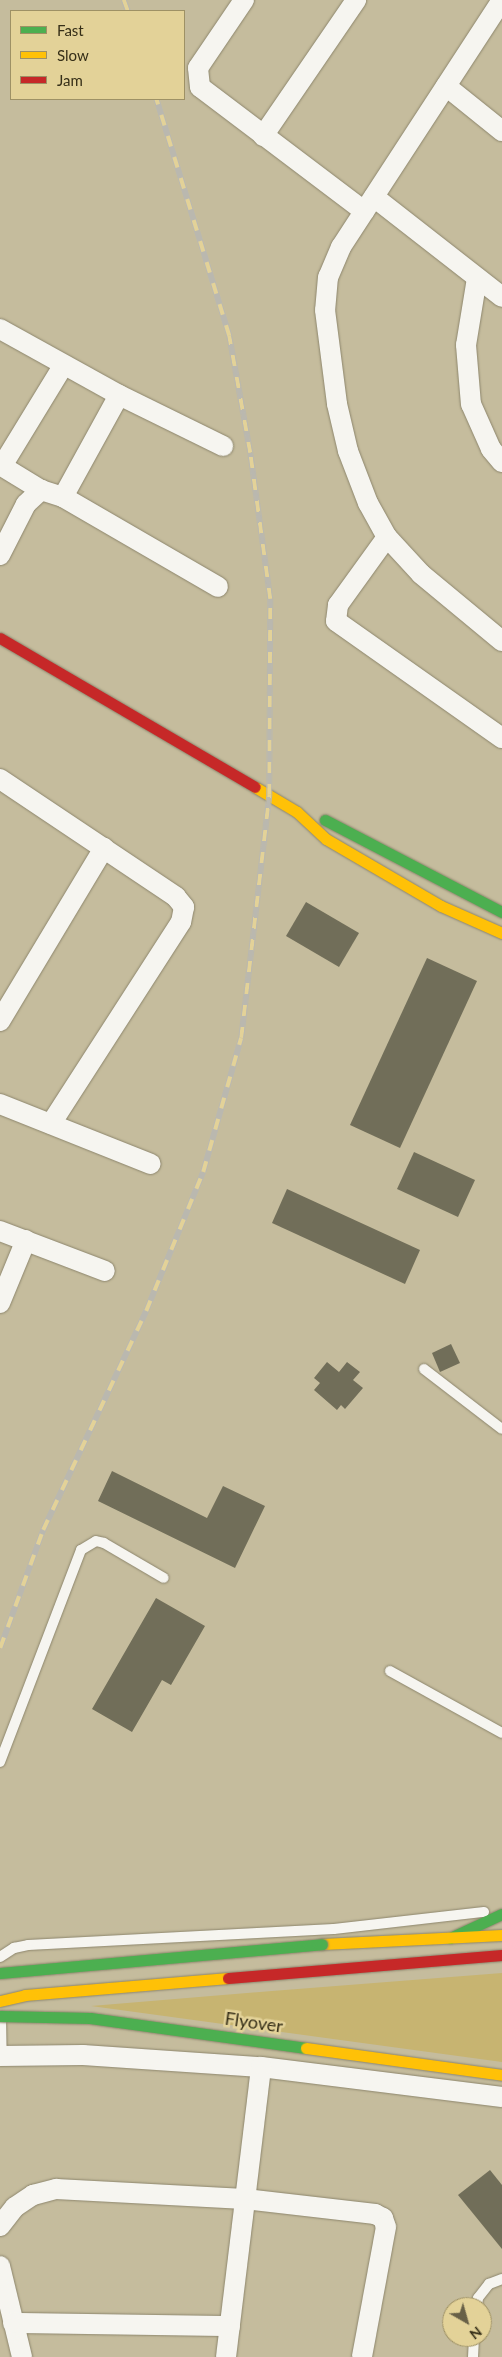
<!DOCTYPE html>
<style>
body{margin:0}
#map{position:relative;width:502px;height:2357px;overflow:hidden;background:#c5bc9d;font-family:Lato,sans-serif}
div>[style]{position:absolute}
.green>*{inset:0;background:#c7b471}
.building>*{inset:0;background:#716e59}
.roads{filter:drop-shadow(0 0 1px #8d866d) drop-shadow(0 0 1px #8d866d)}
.lane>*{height:10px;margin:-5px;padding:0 5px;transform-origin:5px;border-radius:5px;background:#f6f5f0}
.street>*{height:20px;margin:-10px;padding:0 10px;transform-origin:10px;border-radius:10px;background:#f6f5f0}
.fast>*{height:11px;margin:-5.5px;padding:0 5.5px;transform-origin:5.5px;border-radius:5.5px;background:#4caf50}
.slow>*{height:11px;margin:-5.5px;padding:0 5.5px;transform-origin:5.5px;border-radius:5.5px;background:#ffc107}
.jam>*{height:11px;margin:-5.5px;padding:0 5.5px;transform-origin:5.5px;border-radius:5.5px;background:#c62828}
.rail>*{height:5.5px;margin-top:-2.75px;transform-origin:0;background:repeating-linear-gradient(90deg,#e3d298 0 11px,#bab8af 0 22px);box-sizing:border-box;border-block:1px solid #bab8af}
.bridges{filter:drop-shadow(0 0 1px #8d866d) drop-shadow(0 0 1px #8d866d)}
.fast-bridge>*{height:11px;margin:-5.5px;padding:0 5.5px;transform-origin:5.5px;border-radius:5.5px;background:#4caf50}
.slow-bridge>*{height:11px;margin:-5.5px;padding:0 5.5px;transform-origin:5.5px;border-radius:5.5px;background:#ffc107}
.jam-bridge>*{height:11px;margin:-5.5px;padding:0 5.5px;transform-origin:5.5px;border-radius:5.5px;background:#c62828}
span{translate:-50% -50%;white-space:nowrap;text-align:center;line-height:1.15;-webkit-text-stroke:5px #e3d298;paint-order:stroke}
.street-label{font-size:18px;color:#362f18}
.legend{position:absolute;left:10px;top:10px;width:175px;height:90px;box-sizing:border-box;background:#e3d298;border:1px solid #9e9165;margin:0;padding:6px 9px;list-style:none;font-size:15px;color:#362f18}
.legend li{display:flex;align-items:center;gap:10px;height:25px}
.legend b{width:25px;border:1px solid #9e9165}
.north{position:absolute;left:442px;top:2297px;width:50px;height:50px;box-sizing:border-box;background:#e3d298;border:1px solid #9e9165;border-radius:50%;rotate:142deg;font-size:14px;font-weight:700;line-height:20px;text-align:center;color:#362f18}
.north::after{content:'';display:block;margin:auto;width:18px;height:22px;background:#686047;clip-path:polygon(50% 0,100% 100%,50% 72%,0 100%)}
</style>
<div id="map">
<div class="green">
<i style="clip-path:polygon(502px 1973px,502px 2062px,91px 2006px,272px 1991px)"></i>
</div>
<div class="building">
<i style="clip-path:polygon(306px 902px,359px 933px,339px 967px,286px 936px)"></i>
<i style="clip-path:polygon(427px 958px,477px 981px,400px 1148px,350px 1125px)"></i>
<i style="clip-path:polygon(414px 1152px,475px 1180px,458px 1217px,397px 1189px)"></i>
<i style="clip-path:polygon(287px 1189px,420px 1250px,405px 1284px,272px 1223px)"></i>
<i style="clip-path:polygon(451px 1344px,460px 1363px,440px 1372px,432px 1353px)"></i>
<i style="clip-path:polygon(327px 1362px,339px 1372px,347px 1362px,360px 1372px,353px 1380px,363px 1388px,345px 1409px,341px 1405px,337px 1410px,314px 1390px,320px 1383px,314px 1378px)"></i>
<i style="clip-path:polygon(112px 1471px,207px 1518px,223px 1486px,265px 1506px,235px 1568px,98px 1501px)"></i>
<i style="clip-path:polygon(156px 1598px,205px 1626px,171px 1685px,162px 1680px,132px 1732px,92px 1709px)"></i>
<i style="clip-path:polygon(490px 2170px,502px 2185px,502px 2249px,458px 2195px)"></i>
</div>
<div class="roads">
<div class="lane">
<i style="left:424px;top:1369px;width:98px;rotate:37.6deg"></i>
<i style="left:390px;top:1671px;width:128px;rotate:29deg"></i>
<i style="left:0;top:1762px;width:227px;rotate:-69.1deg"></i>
<i style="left:81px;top:1550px;width:17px;rotate:-31deg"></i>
<i style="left:96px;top:1541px;width:8px;rotate:14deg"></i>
<i style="left:104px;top:1543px;width:69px;rotate:30.3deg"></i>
<i style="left:0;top:1957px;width:17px;rotate:-33deg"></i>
<i style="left:14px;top:1948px;width:14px;rotate:-12deg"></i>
<i style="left:28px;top:1945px;width:306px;rotate:-3deg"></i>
<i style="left:334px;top:1929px;width:151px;rotate:-6.5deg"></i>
<i style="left:1px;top:2017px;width:39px;rotate:89deg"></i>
<i style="left:477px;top:2307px;width:9px;rotate:-84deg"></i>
<i style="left:478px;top:2298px;width:18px;rotate:-52deg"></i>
<i style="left:489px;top:2284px;width:14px;rotate:-21deg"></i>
<i style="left:473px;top:2357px;width:20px;rotate:-87deg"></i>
</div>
<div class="street">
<i style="left:244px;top:0;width:82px;rotate:124.1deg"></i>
<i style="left:198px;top:68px;width:19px;rotate:84deg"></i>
<i style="left:200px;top:87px;width:206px;rotate:37.1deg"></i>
<i style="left:502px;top:0;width:295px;rotate:123.1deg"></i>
<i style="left:341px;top:247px;width:33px;rotate:113deg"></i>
<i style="left:328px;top:277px;width:33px;rotate:95deg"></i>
<i style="left:325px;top:310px;width:95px;rotate:82.7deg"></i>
<i style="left:337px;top:404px;width:48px;rotate:76.8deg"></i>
<i style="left:348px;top:451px;width:56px;rotate:69deg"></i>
<i style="left:368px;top:503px;width:39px;rotate:61deg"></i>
<i style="left:387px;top:537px;width:50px;rotate:47.4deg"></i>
<i style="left:421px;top:574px;width:105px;rotate:39.6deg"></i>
<i style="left:446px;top:86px;width:72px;rotate:38.8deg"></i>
<i style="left:263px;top:136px;width:165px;rotate:-55.6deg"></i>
<i style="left:374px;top:197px;width:162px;rotate:38deg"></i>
<i style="left:477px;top:278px;width:68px;rotate:99.3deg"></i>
<i style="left:466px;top:345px;width:59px;rotate:85.2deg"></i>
<i style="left:471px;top:404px;width:49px;rotate:66deg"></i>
<i style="left:491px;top:449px;width:17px;rotate:50deg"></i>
<i style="left:0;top:329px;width:136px;rotate:29deg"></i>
<i style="left:119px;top:395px;width:116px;rotate:26.1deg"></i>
<i style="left:0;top:465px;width:48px;rotate:31.4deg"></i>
<i style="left:2px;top:466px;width:117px;rotate:-58.6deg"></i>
<i style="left:63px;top:497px;width:116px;rotate:-61.2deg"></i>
<i style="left:387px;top:537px;width:84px;rotate:125.8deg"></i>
<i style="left:338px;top:605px;width:16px;rotate:97deg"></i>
<i style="left:336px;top:621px;width:203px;rotate:35.2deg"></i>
<i style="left:0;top:555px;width:57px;rotate:-63deg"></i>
<i style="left:26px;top:504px;width:21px;rotate:-43deg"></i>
<i style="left:41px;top:490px;width:23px;rotate:18deg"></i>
<i style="left:63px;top:497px;width:179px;rotate:30.1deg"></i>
<i style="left:0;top:779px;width:212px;rotate:33.8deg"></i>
<i style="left:176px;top:897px;width:13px;rotate:51deg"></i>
<i style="left:184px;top:907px;width:15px;rotate:101deg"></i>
<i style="left:181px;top:922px;width:240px;rotate:122.8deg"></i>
<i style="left:0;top:1021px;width:202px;rotate:-59deg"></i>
<i style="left:0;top:1104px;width:162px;rotate:21.7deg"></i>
<i style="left:0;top:1231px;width:112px;rotate:20.9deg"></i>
<i style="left:0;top:1303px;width:68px;rotate:-67.6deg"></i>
<i style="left:0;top:2056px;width:83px;rotate:-0.7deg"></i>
<i style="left:83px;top:2055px;width:178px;rotate:3.9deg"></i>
<i style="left:261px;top:2067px;width:243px;rotate:7.1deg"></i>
<i style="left:0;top:2226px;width:24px;rotate:-52deg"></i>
<i style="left:15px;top:2207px;width:22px;rotate:-34deg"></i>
<i style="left:33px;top:2195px;width:24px;rotate:-15deg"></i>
<i style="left:56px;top:2189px;width:189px;rotate:3deg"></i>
<i style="left:245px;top:2199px;width:131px;rotate:6.6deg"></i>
<i style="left:375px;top:2214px;width:9px;rotate:27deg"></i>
<i style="left:383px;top:2218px;width:9px;rotate:72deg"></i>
<i style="left:386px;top:2227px;width:132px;rotate:100.5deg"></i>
<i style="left:0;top:2266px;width:94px;rotate:76.4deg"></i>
<i style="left:13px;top:2323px;width:217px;rotate:0.8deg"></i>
<i style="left:226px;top:2357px;width:292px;rotate:-83.1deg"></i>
</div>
<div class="fast">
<i style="left:325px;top:820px;width:199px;rotate:27.5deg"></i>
<i style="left:450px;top:1938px;width:57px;rotate:-24.8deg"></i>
</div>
<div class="slow">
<i style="left:255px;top:787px;width:49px;rotate:30.8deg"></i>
<i style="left:297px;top:812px;width:40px;rotate:43deg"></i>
<i style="left:326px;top:839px;width:133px;rotate:30.2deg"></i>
<i style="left:441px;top:906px;width:67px;rotate:23.9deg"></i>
<i style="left:322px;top:1944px;width:180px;rotate:-2.9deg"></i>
</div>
<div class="jam">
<i style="left:0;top:638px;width:295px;rotate:30.3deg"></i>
</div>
</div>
<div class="rail">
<i style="left:124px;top:0;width:12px;rotate:70deg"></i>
<i style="left:0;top:1648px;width:126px;rotate:-70deg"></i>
<i style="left:43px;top:1530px;width:242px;rotate:-64.8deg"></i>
<i style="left:146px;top:1311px;width:150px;rotate:-67.7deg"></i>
<i style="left:203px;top:1172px;width:139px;rotate:-74.2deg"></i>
<i style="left:241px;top:1038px;width:245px;rotate:-83.4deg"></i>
<i style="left:269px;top:795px;width:196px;rotate:-89.7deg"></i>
<i style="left:270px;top:599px;width:147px;rotate:-97.8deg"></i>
<i style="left:250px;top:453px;width:119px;rotate:-100.2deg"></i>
<i style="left:229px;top:336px;width:248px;rotate:-107.1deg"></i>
</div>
<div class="bridges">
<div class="fast-bridge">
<i style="left:0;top:1973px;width:323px;rotate:-5.1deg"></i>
<i style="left:0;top:2016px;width:90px;rotate:1.3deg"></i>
<i style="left:90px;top:2018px;width:218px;rotate:7.9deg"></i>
</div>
<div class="slow-bridge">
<i style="left:0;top:2001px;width:26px;rotate:-13deg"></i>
<i style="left:25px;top:1995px;width:204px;rotate:-4.8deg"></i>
<i style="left:306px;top:2048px;width:198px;rotate:7.8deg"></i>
</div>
<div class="jam-bridge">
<i style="left:228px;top:1978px;width:275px;rotate:-4.8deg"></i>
</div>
</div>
<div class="street-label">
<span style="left:254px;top:2022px;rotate:8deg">Flyover</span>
</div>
<ul class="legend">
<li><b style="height:6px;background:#4caf50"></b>Fast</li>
<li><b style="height:6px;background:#ffc107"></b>Slow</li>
<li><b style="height:6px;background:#c62828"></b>Jam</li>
</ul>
<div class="north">N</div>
</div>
